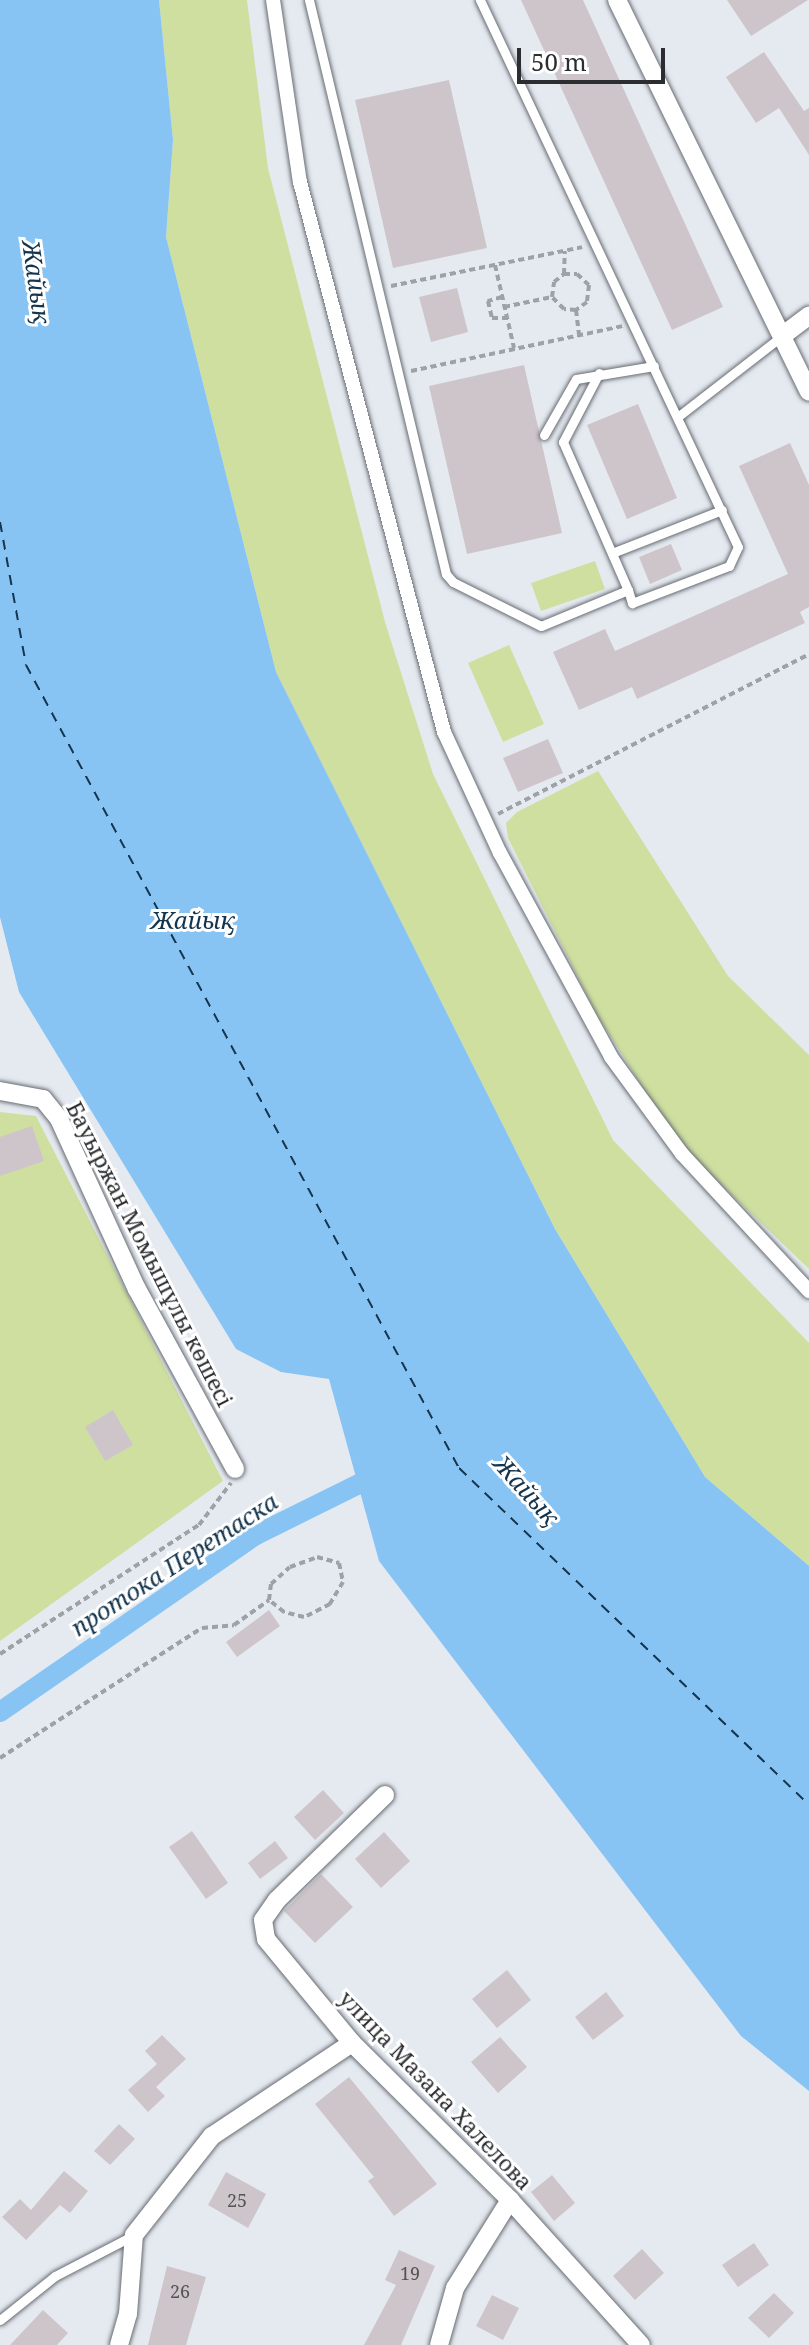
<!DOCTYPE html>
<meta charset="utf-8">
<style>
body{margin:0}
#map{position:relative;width:809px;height:2345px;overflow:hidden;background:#e5eaf1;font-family:"Noto Serif",serif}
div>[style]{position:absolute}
.green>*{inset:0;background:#cedfa0}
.water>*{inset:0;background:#87c3f3}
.canal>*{height:20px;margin:-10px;padding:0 10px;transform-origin:10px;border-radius:10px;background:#87c3f3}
.ferry>*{height:2px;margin-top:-1px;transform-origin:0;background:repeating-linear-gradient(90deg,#14354d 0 10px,transparent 0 18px)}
.building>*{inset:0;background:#cec5ca}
.path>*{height:4px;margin-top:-2px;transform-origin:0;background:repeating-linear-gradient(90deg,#9ea2a7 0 6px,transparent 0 10px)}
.roads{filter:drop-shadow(0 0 2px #686c72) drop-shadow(0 0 2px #686c72)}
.service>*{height:9px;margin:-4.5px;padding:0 4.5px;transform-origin:4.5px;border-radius:4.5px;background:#fff}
.pedestrian>*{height:14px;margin:-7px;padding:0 7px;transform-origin:7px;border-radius:7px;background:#fff}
.minor>*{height:18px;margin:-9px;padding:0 9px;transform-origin:9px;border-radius:9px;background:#fff}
span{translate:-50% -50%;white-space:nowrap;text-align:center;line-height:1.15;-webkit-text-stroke:6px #fff;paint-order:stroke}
.number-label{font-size:18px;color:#545356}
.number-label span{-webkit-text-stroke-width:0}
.street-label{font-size:22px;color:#2b2d30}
.water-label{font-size:24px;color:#14354d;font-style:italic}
.scale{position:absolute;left:517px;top:48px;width:148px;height:36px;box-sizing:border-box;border:4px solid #2b2d30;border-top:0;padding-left:10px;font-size:24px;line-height:28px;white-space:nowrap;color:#2b2d30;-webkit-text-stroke:6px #fff;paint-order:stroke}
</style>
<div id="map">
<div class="green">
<i style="clip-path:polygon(159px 0,247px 0,268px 168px,385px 622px,433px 774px,613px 1140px,809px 1343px,809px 1566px,705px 1477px,555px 1229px,276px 672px,166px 237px,173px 140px)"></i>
<i style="clip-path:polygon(595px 561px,605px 589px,541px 611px,531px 583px)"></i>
<i style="clip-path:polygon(509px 645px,544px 724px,503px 742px,468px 663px)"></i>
<i style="clip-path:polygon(598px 771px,728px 976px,809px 1055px,809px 1269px,678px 1143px,597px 1015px,508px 838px,506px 823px,517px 812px)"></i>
<i style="clip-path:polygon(0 1112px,36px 1116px,223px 1481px,0 1641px)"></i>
</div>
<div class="water">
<i style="clip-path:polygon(0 0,159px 0,173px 140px,166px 237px,276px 672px,555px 1229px,705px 1477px,809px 1566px,809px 2091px,741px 2036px,379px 1561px,329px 1379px,281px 1372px,236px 1349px,19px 992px,0 917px)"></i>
</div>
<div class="canal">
<i style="left:0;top:1712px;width:311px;rotate:-34.7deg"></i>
<i style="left:256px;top:1535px;width:140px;rotate:-26.4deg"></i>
</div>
<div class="ferry">
<i style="left:0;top:522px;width:145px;rotate:79.7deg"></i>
<i style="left:26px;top:665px;width:912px;rotate:61.67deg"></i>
<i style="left:459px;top:1468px;width:486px;rotate:43.9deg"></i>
</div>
<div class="building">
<i style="clip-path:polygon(521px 0,583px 0,723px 307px,672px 330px)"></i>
<i style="clip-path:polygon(727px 0,808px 0,751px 36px)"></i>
<i style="clip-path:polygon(764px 52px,804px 111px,809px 108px,809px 155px,779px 108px,756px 123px,726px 77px)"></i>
<i style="clip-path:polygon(449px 80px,487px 248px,393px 268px,355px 100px)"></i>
<i style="clip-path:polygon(457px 288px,468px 332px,431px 342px,419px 297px)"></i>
<i style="clip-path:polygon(524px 365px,562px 533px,467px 554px,429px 386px)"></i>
<i style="clip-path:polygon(638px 404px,677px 498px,627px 519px,587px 425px)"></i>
<i style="clip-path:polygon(790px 443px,809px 485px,809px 607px,800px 612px,805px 623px,637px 699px,632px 687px,579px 710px,553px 652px,605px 629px,615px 651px,788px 574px,739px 466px)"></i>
<i style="clip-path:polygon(671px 544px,682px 570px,650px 584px,639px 557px)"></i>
<i style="clip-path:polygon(548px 739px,563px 773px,518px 792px,503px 758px)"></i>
<i style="clip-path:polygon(32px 1126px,44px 1161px,0 1176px,0 1137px)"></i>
<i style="clip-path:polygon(113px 1410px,133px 1445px,105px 1461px,85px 1427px)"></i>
<i style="clip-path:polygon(269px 1610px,280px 1626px,237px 1657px,226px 1642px)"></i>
<i style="clip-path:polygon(323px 1790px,344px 1813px,315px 1840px,294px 1817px)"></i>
<i style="clip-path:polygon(192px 1831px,228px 1883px,206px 1899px,169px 1847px)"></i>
<i style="clip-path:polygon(384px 1832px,410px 1861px,381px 1888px,355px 1859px)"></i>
<i style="clip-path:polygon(275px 1841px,288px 1858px,260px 1879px,248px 1863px)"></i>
<i style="clip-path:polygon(321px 1874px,353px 1907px,315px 1943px,284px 1911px)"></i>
<i style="clip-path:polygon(507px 1970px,531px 2000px,497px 2028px,472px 1999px)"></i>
<i style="clip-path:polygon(606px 1992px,624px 2016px,593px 2040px,575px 2017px)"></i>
<i style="clip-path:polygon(162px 2035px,186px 2059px,156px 2087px,165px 2096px,148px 2112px,128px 2090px,157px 2064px,145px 2051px)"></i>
<i style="clip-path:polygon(500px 2037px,527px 2067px,498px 2093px,471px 2062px)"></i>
<i style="clip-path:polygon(349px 2077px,437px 2184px,394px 2216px,368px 2181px,374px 2177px,315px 2104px)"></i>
<i style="clip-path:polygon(119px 2124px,135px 2139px,110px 2165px,94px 2151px)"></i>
<i style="clip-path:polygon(64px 2171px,88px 2191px,70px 2213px,60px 2205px,26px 2240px,2px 2217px,20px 2199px,31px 2210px)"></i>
<i style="clip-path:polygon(226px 2172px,266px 2194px,248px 2228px,208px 2205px)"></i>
<i style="clip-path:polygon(552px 2175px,575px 2203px,554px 2221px,531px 2192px)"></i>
<i style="clip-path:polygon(754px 2243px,769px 2265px,738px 2287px,722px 2265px)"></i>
<i style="clip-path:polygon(642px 2249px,664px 2273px,635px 2300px,613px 2276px)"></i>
<i style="clip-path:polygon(399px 2250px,435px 2266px,401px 2345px,364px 2345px,396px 2285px,385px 2280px)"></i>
<i style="clip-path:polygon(167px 2266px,206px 2277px,186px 2345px,148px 2345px)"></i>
<i style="clip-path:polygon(774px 2293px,794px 2313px,769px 2338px,748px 2318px)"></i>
<i style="clip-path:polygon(492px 2295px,519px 2308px,503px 2340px,476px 2326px)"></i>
<i style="clip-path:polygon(43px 2310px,68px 2333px,57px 2345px,10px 2345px)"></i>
</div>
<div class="path">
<i style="left:495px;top:265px;width:85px;rotate:77.1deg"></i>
<i style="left:564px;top:274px;width:13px"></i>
<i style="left:577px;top:274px;width:16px;rotate:43deg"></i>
<i style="left:589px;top:285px;width:17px;rotate:97deg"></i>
<i style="left:587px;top:302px;width:14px;rotate:144deg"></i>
<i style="left:576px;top:310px;width:12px;rotate:-175deg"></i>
<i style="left:564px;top:309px;width:17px;rotate:-135deg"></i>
<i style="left:552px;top:297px;width:15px;rotate:-82deg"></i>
<i style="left:554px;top:282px;width:13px;rotate:-39deg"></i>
<i style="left:564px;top:274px;width:23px;rotate:-88deg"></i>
<i style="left:391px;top:286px;width:195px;rotate:-11.5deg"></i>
<i style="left:502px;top:297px;width:15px;rotate:164deg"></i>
<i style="left:488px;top:301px;width:17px;rotate:77deg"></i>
<i style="left:492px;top:318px;width:14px"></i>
<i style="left:504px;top:307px;width:49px;rotate:-11.8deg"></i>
<i style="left:576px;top:310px;width:25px;rotate:83deg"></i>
<i style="left:411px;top:371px;width:216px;rotate:-12deg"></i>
<i style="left:498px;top:814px;width:350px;rotate:-27.2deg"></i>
<i style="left:0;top:1654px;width:237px;rotate:-33deg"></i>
<i style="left:199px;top:1525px;width:53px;rotate:-52.7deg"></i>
<i style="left:0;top:1758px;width:240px;rotate:-32.8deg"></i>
<i style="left:202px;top:1628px;width:32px;rotate:-5deg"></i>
<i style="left:234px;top:1625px;width:43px;rotate:-35.5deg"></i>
<i style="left:269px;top:1600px;width:16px;rotate:-83deg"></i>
<i style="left:271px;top:1584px;width:25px;rotate:-42deg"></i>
<i style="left:290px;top:1567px;width:29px;rotate:-20deg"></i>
<i style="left:317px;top:1557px;width:23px;rotate:15deg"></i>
<i style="left:339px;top:1563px;width:19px;rotate:78deg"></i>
<i style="left:343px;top:1582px;width:26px;rotate:121deg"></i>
<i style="left:330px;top:1604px;width:29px;rotate:153deg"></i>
<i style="left:304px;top:1617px;width:21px;rotate:-166deg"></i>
<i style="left:284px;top:1612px;width:19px;rotate:-141deg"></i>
</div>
<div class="roads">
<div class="service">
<i style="left:309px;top:0;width:590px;rotate:76.58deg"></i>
<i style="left:446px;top:574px;width:11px;rotate:49deg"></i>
<i style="left:453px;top:582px;width:98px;rotate:26.6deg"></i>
<i style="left:541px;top:626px;width:94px;rotate:-22.5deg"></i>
<i style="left:628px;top:590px;width:14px;rotate:73deg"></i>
<i style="left:632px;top:603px;width:104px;rotate:-20.9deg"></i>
<i style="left:729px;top:566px;width:21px;rotate:-65deg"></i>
<i style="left:738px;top:547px;width:605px;rotate:-115.25deg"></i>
<i style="left:599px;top:373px;width:78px;rotate:117.6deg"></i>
<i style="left:563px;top:442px;width:162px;rotate:66.3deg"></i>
<i style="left:680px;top:415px;width:129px;rotate:-37.8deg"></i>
<i style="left:544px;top:435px;width:64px;rotate:-60.3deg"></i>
<i style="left:576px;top:379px;width:79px;rotate:-9.5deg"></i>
<i style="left:612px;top:553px;width:118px;rotate:-21.4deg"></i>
<i style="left:0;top:2320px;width:70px;rotate:-38.7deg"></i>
<i style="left:55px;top:2276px;width:89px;rotate:-27.4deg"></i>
</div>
<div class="pedestrian">
<i style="left:273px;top:0;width:184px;rotate:81.6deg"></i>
<i style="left:300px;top:182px;width:569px;rotate:75.33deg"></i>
<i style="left:444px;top:732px;width:133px;rotate:65.2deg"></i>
<i style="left:500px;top:853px;width:232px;rotate:61.4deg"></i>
<i style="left:611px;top:1057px;width:120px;rotate:53.8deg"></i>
<i style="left:682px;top:1154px;width:187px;rotate:47.2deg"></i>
</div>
<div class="minor">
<i style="left:617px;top:0;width:436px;rotate:63.9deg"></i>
<i style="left:782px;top:336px;width:34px;rotate:-37deg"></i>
<i style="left:0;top:1091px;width:44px;rotate:10.5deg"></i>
<i style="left:43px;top:1099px;width:26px;rotate:51deg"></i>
<i style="left:59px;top:1119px;width:187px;rotate:65.4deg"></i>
<i style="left:137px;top:1289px;width:205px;rotate:61.4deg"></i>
<i style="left:385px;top:1795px;width:151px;rotate:135.8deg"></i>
<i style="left:277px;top:1900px;width:24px;rotate:125deg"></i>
<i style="left:263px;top:1920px;width:19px;rotate:81deg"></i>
<i style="left:266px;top:1939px;width:135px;rotate:50.4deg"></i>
<i style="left:352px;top:2043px;width:223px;rotate:44.8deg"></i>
<i style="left:510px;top:2200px;width:195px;rotate:47.9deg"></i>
<i style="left:119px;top:2345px;width:32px;rotate:-74deg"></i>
<i style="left:128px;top:2314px;width:79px;rotate:-85.7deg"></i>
<i style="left:134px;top:2235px;width:126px;rotate:-51.8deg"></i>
<i style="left:212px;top:2136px;width:168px;rotate:-33.6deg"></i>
<i style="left:439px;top:2345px;width:59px;rotate:-74.3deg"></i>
<i style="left:455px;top:2288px;width:104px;rotate:-58deg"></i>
</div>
</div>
<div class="number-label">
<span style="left:237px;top:2200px">25</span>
<span style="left:410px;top:2273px">19</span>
<span style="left:180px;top:2291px">26</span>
</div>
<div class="street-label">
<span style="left:150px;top:1254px;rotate:63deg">Бауыржан Момышұлы көшесі</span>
<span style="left:436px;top:2090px;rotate:46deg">улица Мазана Халелова</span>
</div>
<div class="water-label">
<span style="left:37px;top:282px;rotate:82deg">Жайық</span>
<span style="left:193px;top:920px">Жайық</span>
<span style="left:527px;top:1490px;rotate:48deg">Жайық</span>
<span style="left:174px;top:1564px;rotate:-33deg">протока Перетаска</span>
</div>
<div class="scale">50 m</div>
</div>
